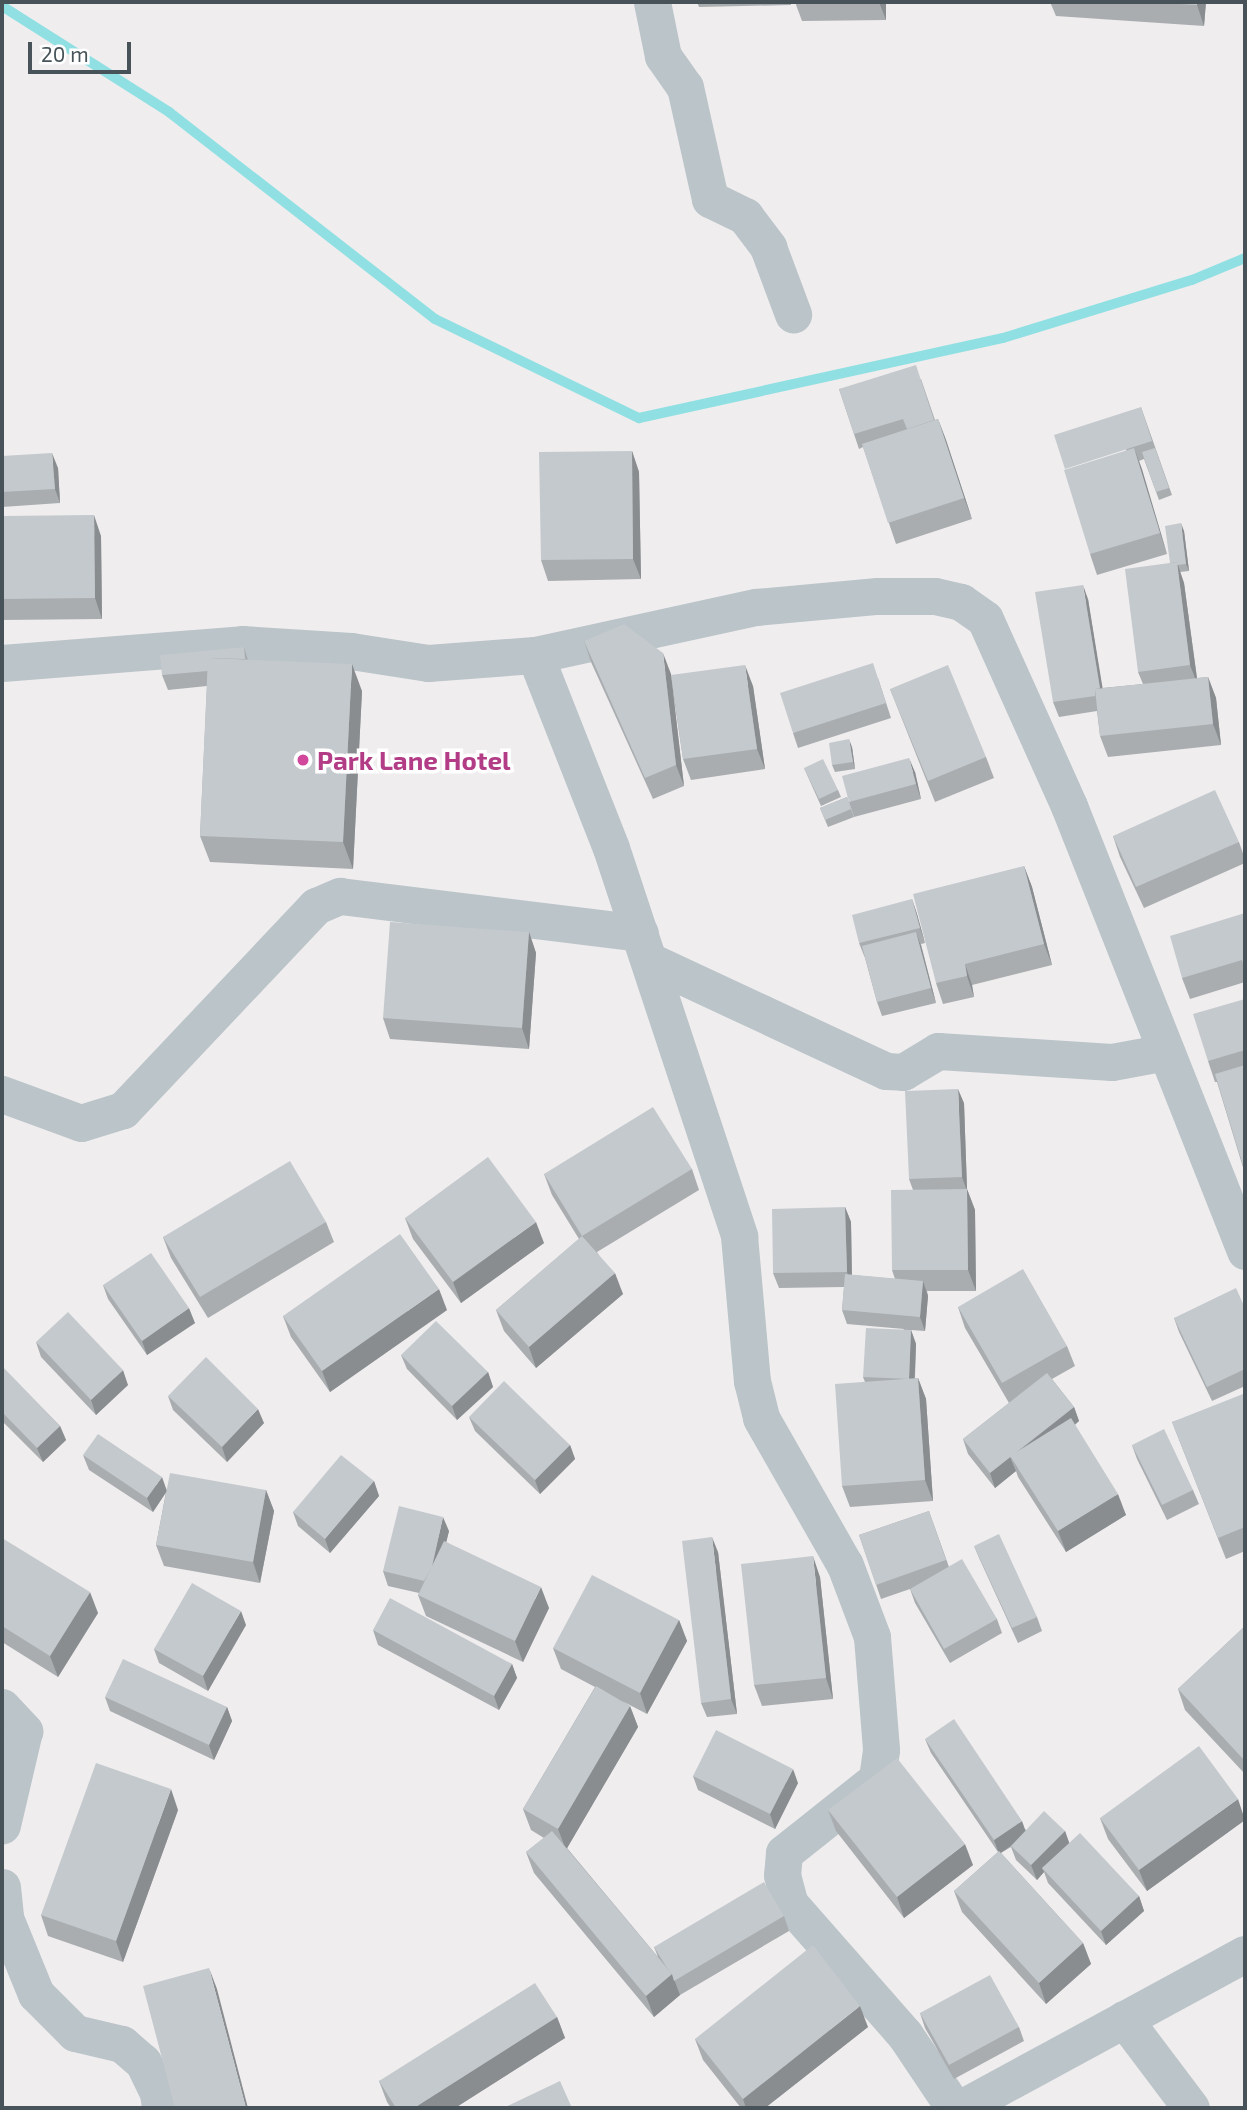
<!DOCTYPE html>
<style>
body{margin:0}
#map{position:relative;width:1247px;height:2110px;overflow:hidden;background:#f0edee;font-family:"Exo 2",sans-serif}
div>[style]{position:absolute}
.stream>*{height:10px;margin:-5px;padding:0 5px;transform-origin:5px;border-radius:5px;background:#90e0e3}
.minor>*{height:37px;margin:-18.5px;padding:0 18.5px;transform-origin:18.5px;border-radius:18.5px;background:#bac4c9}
.wall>*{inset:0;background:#a9adb0}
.shaded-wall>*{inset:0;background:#898d90}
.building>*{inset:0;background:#c4c9cd}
.dots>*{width:19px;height:19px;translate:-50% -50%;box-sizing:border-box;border:4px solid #fff;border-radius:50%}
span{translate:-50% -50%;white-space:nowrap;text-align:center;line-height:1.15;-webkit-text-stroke:7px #fff;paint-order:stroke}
.hotel-label{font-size:26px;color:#b23c85;font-weight:700}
.left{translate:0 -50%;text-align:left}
.frame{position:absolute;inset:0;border:4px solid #475359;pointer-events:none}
.scale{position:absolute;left:28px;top:42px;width:103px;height:32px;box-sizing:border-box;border:4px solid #475359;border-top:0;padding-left:9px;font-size:21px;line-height:24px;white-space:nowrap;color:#475359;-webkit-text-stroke:5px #fff;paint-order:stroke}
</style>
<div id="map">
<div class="stream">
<i style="left:2px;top:6px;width:198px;rotate:32.4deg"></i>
<i style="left:169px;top:112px;width:337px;rotate:37.9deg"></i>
<i style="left:435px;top:319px;width:227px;rotate:25.9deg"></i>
<i style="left:639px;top:418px;width:373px;rotate:-12.4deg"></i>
<i style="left:1003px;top:338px;width:198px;rotate:-17.1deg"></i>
<i style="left:1192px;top:280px;width:57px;rotate:-22.5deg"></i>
</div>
<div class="minor">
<i style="left:652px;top:2px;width:55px;rotate:78.5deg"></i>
<i style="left:663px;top:56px;width:38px;rotate:55deg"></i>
<i style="left:685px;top:87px;width:115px;rotate:77.4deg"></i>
<i style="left:710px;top:199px;width:39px;rotate:26deg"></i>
<i style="left:745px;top:216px;width:39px;rotate:53deg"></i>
<i style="left:768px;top:247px;width:72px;rotate:69.5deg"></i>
<i style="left:535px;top:655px;width:226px;rotate:-12.3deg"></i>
<i style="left:756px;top:607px;width:122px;rotate:-5.2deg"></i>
<i style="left:878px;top:596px;width:57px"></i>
<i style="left:935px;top:596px;width:27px;rotate:13deg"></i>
<i style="left:961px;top:602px;width:29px;rotate:35deg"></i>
<i style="left:985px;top:619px;width:205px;rotate:65.8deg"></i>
<i style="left:1069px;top:806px;width:479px;rotate:68.4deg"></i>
<i style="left:2px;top:663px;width:241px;rotate:-4.5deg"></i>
<i style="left:242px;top:644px;width:109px;rotate:3.7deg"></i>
<i style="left:351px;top:651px;width:78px;rotate:8.9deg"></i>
<i style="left:428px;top:663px;width:107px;rotate:-4.3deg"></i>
<i style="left:535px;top:655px;width:207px;rotate:68.5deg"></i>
<i style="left:611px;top:848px;width:409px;rotate:71.7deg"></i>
<i style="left:739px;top:1236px;width:146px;rotate:84.9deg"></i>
<i style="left:752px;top:1381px;width:38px;rotate:76deg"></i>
<i style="left:761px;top:1418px;width:169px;rotate:60.3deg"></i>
<i style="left:845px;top:1565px;width:77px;rotate:69.4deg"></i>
<i style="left:872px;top:1637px;width:113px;rotate:85.4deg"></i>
<i style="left:881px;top:1750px;width:29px;rotate:98deg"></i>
<i style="left:877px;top:1779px;width:119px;rotate:141.5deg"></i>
<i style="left:784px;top:1853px;width:22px;rotate:95deg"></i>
<i style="left:782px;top:1875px;width:30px;rotate:75deg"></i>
<i style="left:790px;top:1904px;width:174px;rotate:48.7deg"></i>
<i style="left:905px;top:2035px;width:88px;rotate:56.1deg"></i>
<i style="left:650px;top:961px;width:260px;rotate:25deg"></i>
<i style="left:886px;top:1071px;width:17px;rotate:3deg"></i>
<i style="left:903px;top:1072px;width:41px;rotate:-31deg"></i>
<i style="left:938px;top:1051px;width:174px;rotate:3.6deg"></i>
<i style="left:1112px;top:1062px;width:55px;rotate:-10.5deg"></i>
<i style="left:2px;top:1094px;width:84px;rotate:20.2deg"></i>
<i style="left:81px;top:1123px;width:44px;rotate:-17.2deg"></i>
<i style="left:123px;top:1110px;width:281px;rotate:-46.6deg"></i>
<i style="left:316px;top:906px;width:26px;rotate:-23deg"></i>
<i style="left:340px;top:896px;width:302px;rotate:7deg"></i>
<i style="left:2px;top:1707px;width:33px;rotate:47deg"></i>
<i style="left:24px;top:1731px;width:97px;rotate:103.2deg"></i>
<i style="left:2px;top:1887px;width:31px;rotate:84deg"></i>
<i style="left:5px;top:1918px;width:82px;rotate:67.8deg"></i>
<i style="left:36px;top:1994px;width:55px;rotate:45deg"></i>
<i style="left:75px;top:2033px;width:48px;rotate:13.2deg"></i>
<i style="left:122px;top:2044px;width:28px;rotate:41deg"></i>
<i style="left:143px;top:2062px;width:34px;rotate:64deg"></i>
<i style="left:158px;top:2093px;width:15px;rotate:82deg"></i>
<i style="left:1124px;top:2019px;width:111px;rotate:53deg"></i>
<i style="left:961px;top:2108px;width:323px;rotate:-28.5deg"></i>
</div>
<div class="wall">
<i style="clip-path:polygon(697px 2px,791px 2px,791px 5px,699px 7px)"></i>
<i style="clip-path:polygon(795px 2px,886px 2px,886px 20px,802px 21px)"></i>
<i style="clip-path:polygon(1050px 2px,1206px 2px,1204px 26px,1056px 16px)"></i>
<i style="clip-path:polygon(921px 379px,935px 420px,938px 419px,946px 440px,972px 519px,896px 544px,863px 447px,859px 449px,839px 389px)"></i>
<i style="clip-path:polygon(1141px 407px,1172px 495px,1159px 500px,1144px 459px,1139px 461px,1167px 554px,1097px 575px,1090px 554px)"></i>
<i style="clip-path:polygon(632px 451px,639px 472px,641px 579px,548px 581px,541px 560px)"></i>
<i style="clip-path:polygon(2px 456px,58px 468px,60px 503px,2px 507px)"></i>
<i style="clip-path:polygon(2px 516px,101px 536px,102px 619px,2px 620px)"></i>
<i style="clip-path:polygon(1184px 531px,1189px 571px,1180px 572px,1184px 583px,1197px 678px,1208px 677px,1216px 698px,1221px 745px,1108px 757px,1100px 736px,1097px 711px,1059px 717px,1053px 702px,1088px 599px,1102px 688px,1143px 684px,1138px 672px,1170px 563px)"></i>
<i style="clip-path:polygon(584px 641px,671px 675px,753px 686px,765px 769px,691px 780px,683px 759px,672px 685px,684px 786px,653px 799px,591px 662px)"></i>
<i style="clip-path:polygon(244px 647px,248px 660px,362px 691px,353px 869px,210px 862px,200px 836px,207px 686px,168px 690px,162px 675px)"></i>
<i style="clip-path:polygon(878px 678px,891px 718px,798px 748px,793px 733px)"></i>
<i style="clip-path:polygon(890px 689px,986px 757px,994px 778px,935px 802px)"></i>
<i style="clip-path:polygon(852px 747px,855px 769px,835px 772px,832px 765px)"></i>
<i style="clip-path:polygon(804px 768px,838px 790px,841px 797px,821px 806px)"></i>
<i style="clip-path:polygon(915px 772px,921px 799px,854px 817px,849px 802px)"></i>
<i style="clip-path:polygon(847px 797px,854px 817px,828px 827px,820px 808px)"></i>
<i style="clip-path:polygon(1113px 836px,1239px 842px,1245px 859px,1245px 863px,1144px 908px,1120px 857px)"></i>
<i style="clip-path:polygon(1024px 866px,1032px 887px,1052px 965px,972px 985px,974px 997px,943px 1004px,936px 983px)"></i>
<i style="clip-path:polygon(912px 899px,917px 914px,925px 943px,921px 944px,936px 1003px,882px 1016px,877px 1002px,865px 958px,859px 943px)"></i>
<i style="clip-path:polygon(1245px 913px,1245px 982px,1190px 999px,1182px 978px)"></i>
<i style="clip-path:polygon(529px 932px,536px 953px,529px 1049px,390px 1039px,383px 1018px)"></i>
<i style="clip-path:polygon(1245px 999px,1245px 1174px,1217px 1082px,1215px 1082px,1208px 1061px)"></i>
<i style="clip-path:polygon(964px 1103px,967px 1189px,975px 1210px,976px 1291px,927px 1291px,928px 1296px,925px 1331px,911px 1330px,916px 1344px,915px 1378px,918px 1378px,926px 1399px,933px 1501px,850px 1507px,842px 1486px,865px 1382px,863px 1377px,904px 1329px,847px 1324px,842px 1310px,844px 1287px,779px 1288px,773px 1273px,845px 1207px,851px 1222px,852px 1275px,895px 1279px,892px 1270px,913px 1190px,909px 1179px)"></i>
<i style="clip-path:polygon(692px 1169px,699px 1190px,597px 1252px,623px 1294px,536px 1368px,504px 1331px,496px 1310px,579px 1239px,552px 1195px,544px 1174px)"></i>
<i style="clip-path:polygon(405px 1218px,544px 1243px,461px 1303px,413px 1239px)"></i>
<i style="clip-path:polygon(326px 1222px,334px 1242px,208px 1318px,171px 1258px,163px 1237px)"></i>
<i style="clip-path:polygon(103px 1285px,195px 1323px,147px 1355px,108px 1299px)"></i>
<i style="clip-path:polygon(958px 1307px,1067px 1346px,1075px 1366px,1052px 1379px,1074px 1407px,1079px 1421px,1075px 1425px,1126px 1515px,1066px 1552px,1018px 1477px,1016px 1471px,995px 1488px,968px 1454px,963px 1439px,1009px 1403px,965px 1328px)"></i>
<i style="clip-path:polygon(1245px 1308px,1245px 1386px,1212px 1401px,1179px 1332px,1174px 1318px)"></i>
<i style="clip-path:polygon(447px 1310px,330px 1392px,291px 1337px,283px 1316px)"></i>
<i style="clip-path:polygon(36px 1342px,128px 1385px,96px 1415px,41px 1357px)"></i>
<i style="clip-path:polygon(401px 1355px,488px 1372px,493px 1387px,457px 1420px,407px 1369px)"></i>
<i style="clip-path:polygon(2px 1367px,60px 1426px,66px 1440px,43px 1462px,2px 1421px)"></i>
<i style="clip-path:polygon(168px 1396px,264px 1423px,227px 1462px,173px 1410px)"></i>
<i style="clip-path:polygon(1245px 1399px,1245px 1551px,1226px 1559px,1172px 1422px)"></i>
<i style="clip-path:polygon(469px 1417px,570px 1445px,575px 1459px,540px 1494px,475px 1431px)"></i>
<i style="clip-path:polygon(1132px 1445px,1193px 1490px,1199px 1504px,1167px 1520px,1137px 1459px)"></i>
<i style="clip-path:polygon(83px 1455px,167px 1490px,266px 1490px,274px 1511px,260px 1583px,164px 1566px,156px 1545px,166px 1492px,153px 1512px,89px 1470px)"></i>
<i style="clip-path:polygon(374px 1481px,379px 1496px,330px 1553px,298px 1526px,293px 1512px)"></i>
<i style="clip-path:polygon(929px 1511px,949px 1567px,997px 1619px,1002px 1633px,950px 1663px,915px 1603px,910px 1589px,881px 1599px,859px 1535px)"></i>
<i style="clip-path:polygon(449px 1531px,446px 1542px,549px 1608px,523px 1662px,426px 1616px,418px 1595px,419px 1593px,388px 1586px,383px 1571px)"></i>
<i style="clip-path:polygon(2px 1538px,98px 1613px,58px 1677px,2px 1642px)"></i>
<i style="clip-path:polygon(974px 1546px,1037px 1617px,1042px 1631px,1018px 1643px,980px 1560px)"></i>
<i style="clip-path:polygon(718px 1552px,737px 1714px,707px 1717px,701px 1703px)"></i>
<i style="clip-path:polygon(820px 1577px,833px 1699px,762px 1706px,754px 1685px)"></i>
<i style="clip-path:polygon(679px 1620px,687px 1641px,647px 1714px,622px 1701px,630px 1706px,638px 1727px,567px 1848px,658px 1957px,654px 1947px,784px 1916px,789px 1931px,680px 1995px,654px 2017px,534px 1873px,526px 1852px,544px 1838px,531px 1830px,523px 1809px,595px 1687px,561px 1669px,553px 1648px)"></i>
<i style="clip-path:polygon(246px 1625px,208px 1691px,159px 1663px,154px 1649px)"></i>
<i style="clip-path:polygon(1245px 1626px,1245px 1774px,1185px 1710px,1178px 1689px)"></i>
<i style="clip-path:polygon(373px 1630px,512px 1664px,517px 1678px,499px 1710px,378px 1645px)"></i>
<i style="clip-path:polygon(105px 1697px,227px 1707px,232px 1721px,214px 1760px,110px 1711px)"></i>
<i style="clip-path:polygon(925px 1739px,1026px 1830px,1065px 1831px,1069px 1843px,1139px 1896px,1144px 1911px,1106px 1945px,1048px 1883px,1044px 1872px,1037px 1880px,1016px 1860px,1011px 1847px,1001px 1853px,1083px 1943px,1091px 1964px,1046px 2004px,962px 1912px,954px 1891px,998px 1852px,931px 1753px)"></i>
<i style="clip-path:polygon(693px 1776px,798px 1783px,775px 1829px,698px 1790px)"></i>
<i style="clip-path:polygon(178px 1810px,123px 1962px,48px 1936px,41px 1915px)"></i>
<i style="clip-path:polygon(828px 1810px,973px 1865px,904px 1918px,836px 1831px)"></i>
<i style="clip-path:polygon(1100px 1818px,1245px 1820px,1147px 1891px,1108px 1839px)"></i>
<i style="clip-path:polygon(920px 2013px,1019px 2027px,1024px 2041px,954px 2079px,925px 2028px)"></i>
<i style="clip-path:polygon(557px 2017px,565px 2038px,455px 2108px,391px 2108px,387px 2102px,379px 2081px)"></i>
<i style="clip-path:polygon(868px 2027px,765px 2108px,741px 2108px,703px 2060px,695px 2039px)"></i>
</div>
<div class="shaded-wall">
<i style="clip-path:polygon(879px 2px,886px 2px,886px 20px)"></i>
<i style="clip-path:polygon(1197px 2px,1206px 2px,1204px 26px,1197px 5px)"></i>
<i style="clip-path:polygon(938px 419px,946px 440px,972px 519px,964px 498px)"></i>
<i style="clip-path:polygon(1134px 448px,1142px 469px,1167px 554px,1160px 533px)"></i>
<i style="clip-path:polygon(632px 451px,639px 472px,641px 579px,633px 559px)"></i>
<i style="clip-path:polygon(52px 453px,58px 468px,60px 503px,55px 489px)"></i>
<i style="clip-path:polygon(94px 515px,101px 536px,102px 619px,95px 598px)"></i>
<i style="clip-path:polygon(1181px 523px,1184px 531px,1189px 571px,1186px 564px)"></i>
<i style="clip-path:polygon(1177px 562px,1184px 583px,1198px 686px,1190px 665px)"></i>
<i style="clip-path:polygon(1083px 585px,1088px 599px,1106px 709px,1101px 695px)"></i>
<i style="clip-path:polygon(663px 653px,671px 674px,684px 786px,676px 765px)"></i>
<i style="clip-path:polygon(352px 664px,362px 691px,353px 869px,343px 842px)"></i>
<i style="clip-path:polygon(745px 665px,753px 686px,765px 769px,757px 749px)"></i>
<i style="clip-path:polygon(1208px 677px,1216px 698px,1221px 745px,1213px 724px)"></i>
<i style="clip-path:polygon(849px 739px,852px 747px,855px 769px,853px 762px)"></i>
<i style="clip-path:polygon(909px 758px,915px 772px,921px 799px,916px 784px)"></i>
<i style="clip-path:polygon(1024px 866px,1032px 887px,1052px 965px,1044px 944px)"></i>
<i style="clip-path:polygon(912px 899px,917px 914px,925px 943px,920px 928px)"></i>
<i style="clip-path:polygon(529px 932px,536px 953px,529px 1049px,522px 1028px)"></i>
<i style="clip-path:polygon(916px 932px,921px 946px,936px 1003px,931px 988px)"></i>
<i style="clip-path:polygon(965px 964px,972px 985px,974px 997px,967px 976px)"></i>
<i style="clip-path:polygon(958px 1089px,964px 1103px,967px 1189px,975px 1210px,976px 1291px,968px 1270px,967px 1191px,962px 1177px)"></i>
<i style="clip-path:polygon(845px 1207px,851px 1222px,852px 1287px,847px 1272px)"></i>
<i style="clip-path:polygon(536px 1222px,544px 1243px,461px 1303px,453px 1282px)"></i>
<i style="clip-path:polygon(615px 1273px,623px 1294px,536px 1368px,529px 1347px)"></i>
<i style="clip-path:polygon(923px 1281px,928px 1296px,925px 1331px,920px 1317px)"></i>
<i style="clip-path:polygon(439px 1289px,447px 1310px,330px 1392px,322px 1371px)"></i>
<i style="clip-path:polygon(189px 1308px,195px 1323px,147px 1355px,142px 1341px)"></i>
<i style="clip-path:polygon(911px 1330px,916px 1344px,914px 1393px,909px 1379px)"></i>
<i style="clip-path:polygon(123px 1370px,128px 1385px,96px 1415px,91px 1400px)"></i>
<i style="clip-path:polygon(488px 1372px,493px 1387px,457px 1420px,452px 1406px)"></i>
<i style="clip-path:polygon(918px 1378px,926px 1399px,933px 1501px,925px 1480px)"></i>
<i style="clip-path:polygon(1074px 1407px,1079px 1421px,1018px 1469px,1011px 1457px)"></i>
<i style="clip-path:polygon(258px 1409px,264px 1423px,227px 1462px,222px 1447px)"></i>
<i style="clip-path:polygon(60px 1426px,66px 1440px,43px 1462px,37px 1448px)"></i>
<i style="clip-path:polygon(570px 1445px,575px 1459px,540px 1494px,535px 1480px)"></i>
<i style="clip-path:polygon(1010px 1457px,1016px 1471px,995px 1488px,990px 1473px)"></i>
<i style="clip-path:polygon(162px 1477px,167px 1491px,153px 1512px,147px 1498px)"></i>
<i style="clip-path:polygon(374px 1481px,379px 1496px,330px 1553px,325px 1539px)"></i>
<i style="clip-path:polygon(266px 1490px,274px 1511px,260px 1583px,253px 1562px)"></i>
<i style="clip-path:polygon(1118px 1494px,1126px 1515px,1066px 1552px,1058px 1531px)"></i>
<i style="clip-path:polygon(443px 1517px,449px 1531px,433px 1597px,428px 1582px)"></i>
<i style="clip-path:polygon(712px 1537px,718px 1552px,737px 1714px,731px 1699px)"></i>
<i style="clip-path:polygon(813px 1556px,820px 1577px,833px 1699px,826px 1678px)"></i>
<i style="clip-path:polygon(541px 1587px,549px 1608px,523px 1662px,515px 1641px)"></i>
<i style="clip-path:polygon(90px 1592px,98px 1613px,58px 1677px,50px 1656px)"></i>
<i style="clip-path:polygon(241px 1611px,246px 1625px,208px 1691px,203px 1676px)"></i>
<i style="clip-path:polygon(679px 1620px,687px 1641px,647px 1714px,640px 1693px)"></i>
<i style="clip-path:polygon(512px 1664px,517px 1678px,499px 1710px,494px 1696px)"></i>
<i style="clip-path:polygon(630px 1706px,638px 1727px,566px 1850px,558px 1829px)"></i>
<i style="clip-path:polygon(227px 1707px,232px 1721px,214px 1760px,209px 1745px)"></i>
<i style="clip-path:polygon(793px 1769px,798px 1783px,775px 1829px,770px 1814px)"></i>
<i style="clip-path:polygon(171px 1789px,178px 1810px,123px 1962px,116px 1941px)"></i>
<i style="clip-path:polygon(1238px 1799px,1245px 1820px,1147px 1891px,1139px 1870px)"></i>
<i style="clip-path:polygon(1022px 1821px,1027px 1835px,999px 1854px,994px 1840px)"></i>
<i style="clip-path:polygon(1065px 1831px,1070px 1845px,1042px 1868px,1044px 1872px,1037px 1880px,1031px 1865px)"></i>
<i style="clip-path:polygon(965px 1844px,973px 1865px,904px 1918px,897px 1897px)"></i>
<i style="clip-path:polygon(1139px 1896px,1144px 1911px,1106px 1945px,1101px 1931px)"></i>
<i style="clip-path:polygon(1083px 1943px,1091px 1964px,1046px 2004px,1039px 1983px)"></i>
<i style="clip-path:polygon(209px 1968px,217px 1989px,248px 2108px,246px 2108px)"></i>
<i style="clip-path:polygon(672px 1974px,680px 1995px,654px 2017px,646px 1996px)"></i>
<i style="clip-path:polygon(860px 2006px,868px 2027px,765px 2108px,746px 2108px,743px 2099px)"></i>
<i style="clip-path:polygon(557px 2017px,565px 2038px,455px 2108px,414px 2108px)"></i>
</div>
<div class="building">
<i style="clip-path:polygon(1145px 2px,1197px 2px,1197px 5px)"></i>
<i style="clip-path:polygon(916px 365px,934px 420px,907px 429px,903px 419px,854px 434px,839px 389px)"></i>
<i style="clip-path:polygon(1141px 407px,1152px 441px,1065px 469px,1054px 435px)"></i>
<i style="clip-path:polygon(938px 419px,964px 498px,888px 523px,862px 444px)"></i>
<i style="clip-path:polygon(1134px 448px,1160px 533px,1090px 554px,1064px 470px)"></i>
<i style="clip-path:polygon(1155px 448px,1169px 488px,1156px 492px,1142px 452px)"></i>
<i style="clip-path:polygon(632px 451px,633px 559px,541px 560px,539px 452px)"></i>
<i style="clip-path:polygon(52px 453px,55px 489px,2px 492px,2px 456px)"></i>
<i style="clip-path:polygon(94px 515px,95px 598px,2px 599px,2px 516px)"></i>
<i style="clip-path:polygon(1181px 523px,1186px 564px,1177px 565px,1177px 562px,1170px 563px,1165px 526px)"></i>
<i style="clip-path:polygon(1177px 562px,1190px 665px,1138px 672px,1125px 569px)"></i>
<i style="clip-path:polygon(1083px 585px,1100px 688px,1095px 689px,1095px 696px,1053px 702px,1035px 592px)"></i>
<i style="clip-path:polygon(624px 624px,663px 653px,676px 765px,645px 778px,584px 641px)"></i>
<i style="clip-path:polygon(244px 647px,245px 659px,208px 658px,208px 671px,162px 675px,160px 655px)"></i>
<i style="clip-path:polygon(208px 658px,352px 664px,343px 842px,200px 836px)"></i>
<i style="clip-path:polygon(873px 663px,886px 703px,793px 733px,780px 693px)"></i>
<i style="clip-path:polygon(745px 665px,757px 749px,683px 759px,671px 675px)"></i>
<i style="clip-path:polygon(948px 665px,986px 757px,928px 781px,890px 689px)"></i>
<i style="clip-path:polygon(1208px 677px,1213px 724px,1100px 736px,1095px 689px)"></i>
<i style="clip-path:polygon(849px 739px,853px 762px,832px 765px,829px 743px)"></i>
<i style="clip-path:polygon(909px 758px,916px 784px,849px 802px,842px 776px)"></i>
<i style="clip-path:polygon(823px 759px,838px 790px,819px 799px,804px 768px)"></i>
<i style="clip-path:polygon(1215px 790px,1239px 842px,1136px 887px,1113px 836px)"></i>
<i style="clip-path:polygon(847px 797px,851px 809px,825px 820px,820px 808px)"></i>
<i style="clip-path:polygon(1024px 866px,1044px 944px,965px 964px,967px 976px,936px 983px,913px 894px)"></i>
<i style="clip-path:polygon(912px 899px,920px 928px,859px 943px,852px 915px)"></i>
<i style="clip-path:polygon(1245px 913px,1245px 970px,1242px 960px,1182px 978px,1170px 936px)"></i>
<i style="clip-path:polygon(390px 922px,529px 932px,522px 1028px,383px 1018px)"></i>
<i style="clip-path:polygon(916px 932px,931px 988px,877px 1002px,862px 946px)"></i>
<i style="clip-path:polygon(1245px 999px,1245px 1050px,1208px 1061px,1193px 1014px)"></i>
<i style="clip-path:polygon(1245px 1065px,1245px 1172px,1215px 1074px)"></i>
<i style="clip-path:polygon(958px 1089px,962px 1177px,909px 1179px,905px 1091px)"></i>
<i style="clip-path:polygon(653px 1107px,692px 1169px,582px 1236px,544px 1174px)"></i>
<i style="clip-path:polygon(488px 1157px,536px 1222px,453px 1282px,405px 1218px)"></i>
<i style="clip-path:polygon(290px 1161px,326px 1222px,200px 1297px,163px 1237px)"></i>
<i style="clip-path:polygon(967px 1189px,968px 1270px,892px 1270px,891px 1190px)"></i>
<i style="clip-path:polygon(845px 1207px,847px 1272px,773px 1273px,772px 1209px)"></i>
<i style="clip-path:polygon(400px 1234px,439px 1289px,322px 1371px,283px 1316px)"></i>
<i style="clip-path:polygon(582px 1236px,615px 1273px,529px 1347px,496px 1310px)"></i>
<i style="clip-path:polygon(151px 1253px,189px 1308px,142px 1341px,103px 1285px)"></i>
<i style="clip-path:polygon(1023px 1269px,1067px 1346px,1002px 1383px,958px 1307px)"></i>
<i style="clip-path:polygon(845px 1274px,923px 1281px,920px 1317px,842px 1310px)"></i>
<i style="clip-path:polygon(1236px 1288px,1245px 1308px,1245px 1369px,1207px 1387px,1174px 1318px)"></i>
<i style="clip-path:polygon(68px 1312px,123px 1370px,91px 1400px,36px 1342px)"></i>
<i style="clip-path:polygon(436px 1321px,488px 1372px,452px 1406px,401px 1355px)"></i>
<i style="clip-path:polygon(866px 1328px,911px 1330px,909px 1379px,863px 1377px)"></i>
<i style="clip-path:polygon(206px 1357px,258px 1409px,222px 1447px,168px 1396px)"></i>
<i style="clip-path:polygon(2px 1366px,60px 1426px,37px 1448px,2px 1412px)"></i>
<i style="clip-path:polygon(1047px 1373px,1074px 1407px,990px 1473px,963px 1439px)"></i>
<i style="clip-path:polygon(918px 1378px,925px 1480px,842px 1486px,835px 1384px)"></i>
<i style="clip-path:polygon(504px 1381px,570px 1445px,535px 1480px,469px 1417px)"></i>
<i style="clip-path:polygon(1243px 1394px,1245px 1399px,1245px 1527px,1218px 1538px,1172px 1422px)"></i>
<i style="clip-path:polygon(1071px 1418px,1118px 1494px,1058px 1531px,1010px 1456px)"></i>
<i style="clip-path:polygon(1164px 1429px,1193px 1490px,1162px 1505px,1132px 1445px)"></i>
<i style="clip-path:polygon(98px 1434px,162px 1477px,147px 1498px,83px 1455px)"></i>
<i style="clip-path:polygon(341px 1455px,374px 1481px,325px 1539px,293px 1512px)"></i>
<i style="clip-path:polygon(170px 1473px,266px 1490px,253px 1562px,156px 1545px)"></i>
<i style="clip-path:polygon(399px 1506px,443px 1517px,432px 1567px,424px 1581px,383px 1571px)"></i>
<i style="clip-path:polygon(929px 1511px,946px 1560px,876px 1585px,859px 1535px)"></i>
<i style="clip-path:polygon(999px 1534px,1037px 1617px,1012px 1628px,974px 1546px)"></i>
<i style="clip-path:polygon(712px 1537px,731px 1699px,701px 1703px,682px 1541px)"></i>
<i style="clip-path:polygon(2px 1538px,90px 1592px,50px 1656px,2px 1626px)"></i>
<i style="clip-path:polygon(444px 1541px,541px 1587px,515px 1641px,418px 1595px)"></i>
<i style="clip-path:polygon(813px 1556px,826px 1678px,754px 1685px,741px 1564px)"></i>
<i style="clip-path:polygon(962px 1559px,997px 1619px,944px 1649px,910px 1589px)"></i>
<i style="clip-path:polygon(592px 1575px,679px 1620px,640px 1693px,553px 1648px)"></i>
<i style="clip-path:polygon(192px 1583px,241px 1611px,203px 1676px,154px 1649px)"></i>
<i style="clip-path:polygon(390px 1598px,512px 1664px,494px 1696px,373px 1630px)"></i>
<i style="clip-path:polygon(1245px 1626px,1245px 1761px,1178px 1689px)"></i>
<i style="clip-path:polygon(123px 1659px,227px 1707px,209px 1745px,105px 1697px)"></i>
<i style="clip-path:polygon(596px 1686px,630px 1706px,558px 1829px,523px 1809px)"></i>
<i style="clip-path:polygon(954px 1719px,1022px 1821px,994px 1840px,925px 1739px)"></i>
<i style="clip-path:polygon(716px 1730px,793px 1769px,770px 1814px,693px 1776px)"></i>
<i style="clip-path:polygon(1199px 1746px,1238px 1799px,1139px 1870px,1100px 1818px)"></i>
<i style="clip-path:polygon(897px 1758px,965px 1844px,897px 1897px,828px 1810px)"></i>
<i style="clip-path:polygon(96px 1763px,171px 1789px,116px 1941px,41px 1915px)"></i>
<i style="clip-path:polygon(1044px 1811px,1065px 1831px,1031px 1865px,1011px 1846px)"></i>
<i style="clip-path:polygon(552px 1831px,672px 1974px,646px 1996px,526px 1852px)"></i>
<i style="clip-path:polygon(1080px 1833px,1139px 1896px,1101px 1931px,1042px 1868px)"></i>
<i style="clip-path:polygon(999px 1851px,1083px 1943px,1039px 1983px,954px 1891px)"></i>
<i style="clip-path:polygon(764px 1882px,784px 1916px,674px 1981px,672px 1974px,667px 1968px,654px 1947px)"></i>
<i style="clip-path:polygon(813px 1945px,860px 2006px,743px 2099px,695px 2039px)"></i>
<i style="clip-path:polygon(209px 1968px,246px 2108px,175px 2108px,143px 1986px)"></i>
<i style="clip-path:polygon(990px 1975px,1019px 2027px,949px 2065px,920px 2013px)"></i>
<i style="clip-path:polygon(535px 1983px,557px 2017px,414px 2108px,396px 2108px,379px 2081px)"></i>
<i style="clip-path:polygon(560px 2081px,572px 2108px,503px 2108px)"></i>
</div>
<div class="dots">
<i style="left:303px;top:760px;background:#d1479c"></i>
</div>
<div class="hotel-label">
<span class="left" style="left:317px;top:760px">Park Lane Hotel</span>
</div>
<div class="frame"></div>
<div class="scale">20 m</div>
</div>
